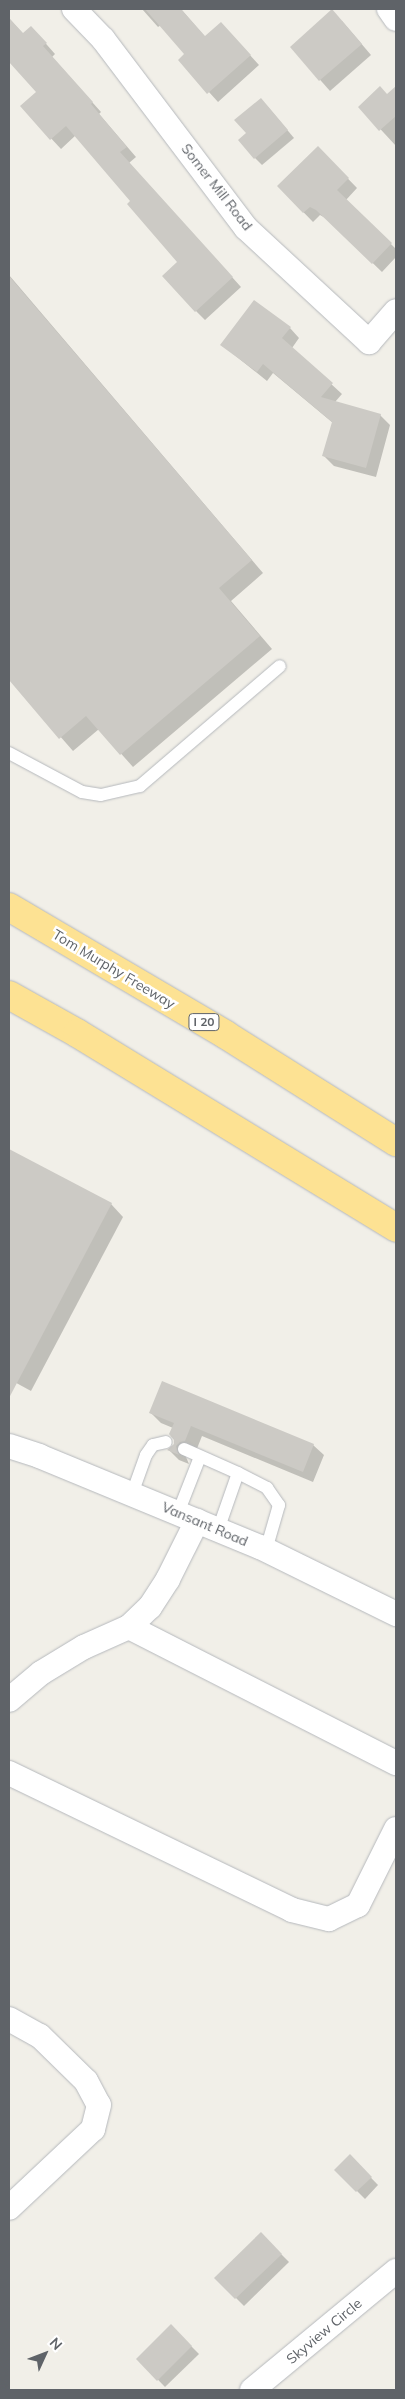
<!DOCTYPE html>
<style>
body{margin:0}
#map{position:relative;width:405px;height:2399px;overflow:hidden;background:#f1efe8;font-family:Mulish,sans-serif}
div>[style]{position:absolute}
.shadow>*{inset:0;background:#0003}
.building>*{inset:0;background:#cccac5}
.roads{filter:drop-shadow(0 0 1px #b5b8bc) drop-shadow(0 0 1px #b5b8bc)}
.lane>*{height:12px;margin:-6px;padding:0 6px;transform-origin:6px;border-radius:6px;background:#fff}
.street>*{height:24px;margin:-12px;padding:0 12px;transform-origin:12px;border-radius:12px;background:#fff}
.highway>*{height:28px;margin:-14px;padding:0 14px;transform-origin:14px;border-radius:14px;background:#fde293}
span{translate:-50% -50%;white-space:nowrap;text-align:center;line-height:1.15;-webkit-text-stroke:5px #fff;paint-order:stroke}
.shield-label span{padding:1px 4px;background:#fff;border:1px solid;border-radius:4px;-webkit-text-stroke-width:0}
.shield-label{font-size:12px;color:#5f6368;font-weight:700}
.street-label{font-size:14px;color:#5f6368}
.frame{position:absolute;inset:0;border:10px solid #5f6368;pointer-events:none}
.north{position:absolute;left:20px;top:2329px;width:50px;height:50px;-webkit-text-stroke:4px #fff;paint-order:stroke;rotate:47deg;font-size:14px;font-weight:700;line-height:20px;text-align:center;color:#5f6368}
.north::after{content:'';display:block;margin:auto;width:18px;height:22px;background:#5f6368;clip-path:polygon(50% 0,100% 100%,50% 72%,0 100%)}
</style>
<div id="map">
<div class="shadow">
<i style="clip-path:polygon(142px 9px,181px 9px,205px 37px,230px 33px,259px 65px,218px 102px,180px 60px,186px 54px,161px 25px,158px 27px)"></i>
<i style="clip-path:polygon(9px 18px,23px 34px,40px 37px,55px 54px,52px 57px,101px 112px,99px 114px,136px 157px,129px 163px,241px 287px,205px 320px,196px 311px,179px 263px,132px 201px,76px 135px,61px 149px,21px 106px,38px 92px,9px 60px)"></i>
<i style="clip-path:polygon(342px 21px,371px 55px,330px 91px,291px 47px)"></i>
<i style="clip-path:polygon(395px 89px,396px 90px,396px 146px,360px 107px,387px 95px)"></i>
<i style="clip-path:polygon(268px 107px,294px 138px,262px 165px,255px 158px,248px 133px)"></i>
<i style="clip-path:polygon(327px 157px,357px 188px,346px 200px,396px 249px,396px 257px,382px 272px,327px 219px,320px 215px,313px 222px,278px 186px)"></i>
<i style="clip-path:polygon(9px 275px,263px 573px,231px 601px,272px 649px,133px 767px,99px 729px,73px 751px,9px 678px)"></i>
<i style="clip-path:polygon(290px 328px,299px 338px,292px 348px,342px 394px,335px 402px,380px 415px,390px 425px,376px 477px,334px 466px,324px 456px,333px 423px,273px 373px,267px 381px,222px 345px)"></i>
<i style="clip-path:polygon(9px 1150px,111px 1204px,123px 1217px,31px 1391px,9px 1379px)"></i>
<i style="clip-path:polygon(150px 1412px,313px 1445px,324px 1455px,313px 1482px,202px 1436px,196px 1451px,190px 1452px,186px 1457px,189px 1464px,179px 1460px,169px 1450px,175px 1444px,173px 1428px,161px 1423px)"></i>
<i style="clip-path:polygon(350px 2156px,378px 2185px,365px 2199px,336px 2170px)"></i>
<i style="clip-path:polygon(261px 2234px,289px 2262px,244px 2306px,216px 2278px)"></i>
<i style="clip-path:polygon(171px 2326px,199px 2354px,165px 2387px,138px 2359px)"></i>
</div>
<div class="building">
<i style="clip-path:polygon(145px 9px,181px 9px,205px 36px,221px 22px,251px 55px,207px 94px,178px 60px,184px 54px)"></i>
<i style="clip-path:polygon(332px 9px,362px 44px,319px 81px,290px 47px)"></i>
<i style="clip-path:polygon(9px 18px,23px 33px,31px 26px,47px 43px,43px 46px,93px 102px,91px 104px,127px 147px,120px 152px,233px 277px,195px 312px,162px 276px,177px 262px,127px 204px,130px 201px,66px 126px,50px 140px,20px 106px,36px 92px,9px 62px)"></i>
<i style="clip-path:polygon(380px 86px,387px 94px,396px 86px,396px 116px,379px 131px,358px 107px)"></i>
<i style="clip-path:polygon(261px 98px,288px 130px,254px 159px,238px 140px,246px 133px,234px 120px)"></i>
<i style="clip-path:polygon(318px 146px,349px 178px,337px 190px,392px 243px,372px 264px,316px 210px,310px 207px,303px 213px,277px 186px)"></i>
<i style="clip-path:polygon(9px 276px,252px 560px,219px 588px,260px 636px,120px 755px,86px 716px,59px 739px,9px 680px)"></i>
<i style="clip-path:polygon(254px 300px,291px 327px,282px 338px,333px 383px,321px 397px,381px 414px,366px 468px,322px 456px,332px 422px,263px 364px,257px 372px,220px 345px)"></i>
<i style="clip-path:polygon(9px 1149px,112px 1203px,9px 1398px)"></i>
<i style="clip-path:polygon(162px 1381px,314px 1444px,303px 1472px,191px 1426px,185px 1441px,180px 1442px,176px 1446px,179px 1455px,167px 1450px,174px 1444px,174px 1440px,169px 1434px,174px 1423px,149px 1413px)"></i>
<i style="clip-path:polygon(350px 2154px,372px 2177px,356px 2192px,334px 2170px)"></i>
<i style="clip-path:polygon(261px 2232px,282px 2254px,235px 2299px,214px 2278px)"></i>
<i style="clip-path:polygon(171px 2324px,192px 2346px,157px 2381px,136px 2359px)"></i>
</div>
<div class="roads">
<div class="lane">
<i style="left:9px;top:753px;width:83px;rotate:28.1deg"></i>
<i style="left:82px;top:792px;width:19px;rotate:9deg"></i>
<i style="left:101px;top:795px;width:40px;rotate:-13deg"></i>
<i style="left:140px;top:786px;width:184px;rotate:-40.6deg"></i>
<i style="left:184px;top:1449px;width:59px;rotate:24deg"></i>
<i style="left:238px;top:1473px;width:33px;rotate:27deg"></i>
<i style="left:267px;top:1488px;width:21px;rotate:55deg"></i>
<i style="left:279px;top:1505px;width:47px;rotate:106.1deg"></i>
<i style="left:132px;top:1494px;width:41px;rotate:-70.3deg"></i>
<i style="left:146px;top:1455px;width:12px;rotate:-55deg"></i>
<i style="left:153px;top:1445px;width:13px;rotate:-13deg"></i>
<i style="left:178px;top:1513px;width:60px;rotate:-68.6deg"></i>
<i style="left:218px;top:1530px;width:60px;rotate:-70.7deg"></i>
</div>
<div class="street">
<i style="left:74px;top:9px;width:42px;rotate:46deg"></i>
<i style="left:103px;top:39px;width:237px;rotate:52.9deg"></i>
<i style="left:246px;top:228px;width:168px;rotate:42.8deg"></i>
<i style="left:369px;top:342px;width:41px;rotate:-48.9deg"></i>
<i style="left:389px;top:9px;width:12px;rotate:55deg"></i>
<i style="left:9px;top:1446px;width:32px;rotate:18deg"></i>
<i style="left:39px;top:1456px;width:239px;rotate:22.4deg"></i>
<i style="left:260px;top:1547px;width:152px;rotate:26.2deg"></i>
<i style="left:129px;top:1627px;width:300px;rotate:27deg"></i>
<i style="left:9px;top:1700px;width:42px;rotate:-40.2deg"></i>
<i style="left:41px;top:1673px;width:50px;rotate:-31.2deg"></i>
<i style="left:84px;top:1647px;width:49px;rotate:-24deg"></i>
<i style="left:129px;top:1627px;width:29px;rotate:-44deg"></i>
<i style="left:150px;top:1607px;width:33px;rotate:-57deg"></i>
<i style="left:168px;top:1579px;width:65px;rotate:-63.4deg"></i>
<i style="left:9px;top:1773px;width:314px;rotate:25.8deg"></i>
<i style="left:292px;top:1910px;width:38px;rotate:14deg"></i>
<i style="left:329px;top:1919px;width:32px;rotate:-26deg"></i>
<i style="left:358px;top:1905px;width:85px;rotate:-63.4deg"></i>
<i style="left:9px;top:2019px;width:35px;rotate:29deg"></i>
<i style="left:40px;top:2036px;width:64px;rotate:44.4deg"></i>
<i style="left:86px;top:2081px;width:27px;rotate:62deg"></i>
<i style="left:99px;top:2105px;width:25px;rotate:104deg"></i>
<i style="left:93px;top:2129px;width:115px;rotate:136.8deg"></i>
<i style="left:252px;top:2390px;width:187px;rotate:-39.6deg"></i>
</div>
<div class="highway">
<i style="left:9px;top:907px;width:252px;rotate:30.5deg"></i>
<i style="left:226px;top:1035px;width:201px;rotate:32.2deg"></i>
<i style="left:9px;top:995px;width:78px;rotate:29.2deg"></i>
<i style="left:77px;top:1033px;width:374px;rotate:31.4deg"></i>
</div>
</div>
<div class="shield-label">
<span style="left:204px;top:1022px">I 20</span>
</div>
<div class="street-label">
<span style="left:217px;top:187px;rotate:52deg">Somer Mill Road</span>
<span style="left:114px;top:969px;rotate:31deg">Tom Murphy Freeway</span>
<span style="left:205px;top:1524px;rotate:23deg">Vansant Road</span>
<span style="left:324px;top:2331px;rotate:-40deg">Skyview Circle</span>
</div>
<div class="frame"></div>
<div class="north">N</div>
</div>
